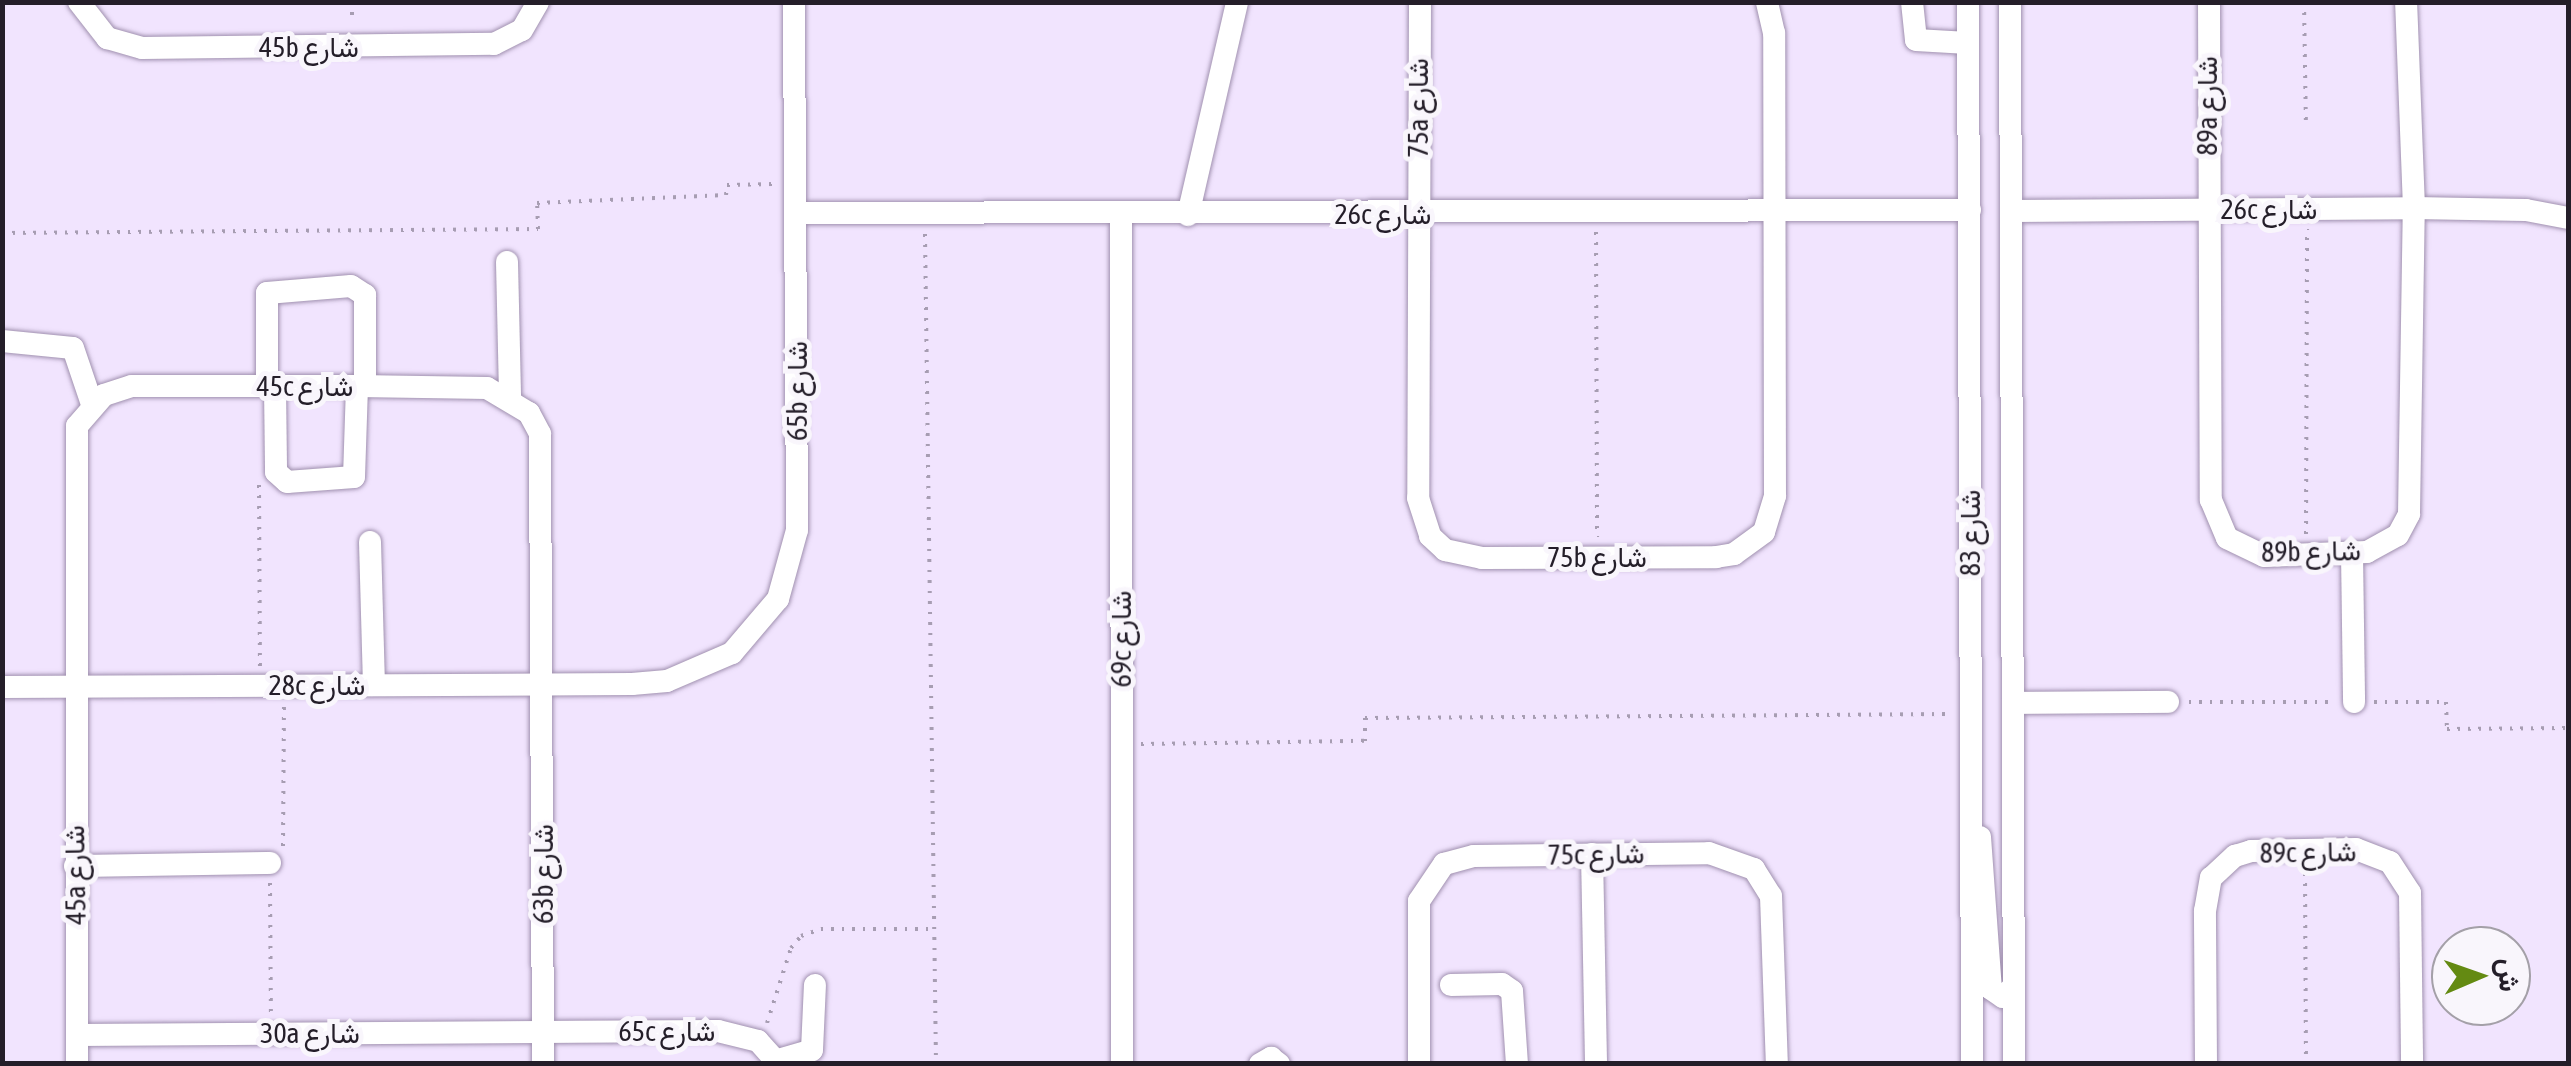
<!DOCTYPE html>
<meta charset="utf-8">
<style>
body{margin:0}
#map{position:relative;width:2571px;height:1066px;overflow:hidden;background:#f1e4fe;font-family:"Asap Condensed",Vazirmatn,sans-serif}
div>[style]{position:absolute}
.path>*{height:4px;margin-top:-2px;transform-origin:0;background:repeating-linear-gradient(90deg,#a79db2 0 2.5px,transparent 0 10.5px)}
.roads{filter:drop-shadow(0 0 2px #a090af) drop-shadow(0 0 2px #a090af)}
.minor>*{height:22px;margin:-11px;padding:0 11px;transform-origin:11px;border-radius:11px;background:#fff}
span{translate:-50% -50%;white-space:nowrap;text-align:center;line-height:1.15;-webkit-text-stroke:10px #f9f6fc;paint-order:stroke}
.street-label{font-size:28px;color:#241e29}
.frame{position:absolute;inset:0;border:5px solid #241e29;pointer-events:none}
.north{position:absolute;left:2431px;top:926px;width:100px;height:100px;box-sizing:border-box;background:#f9f6fc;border:2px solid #a4a0a8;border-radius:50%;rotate:88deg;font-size:28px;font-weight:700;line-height:40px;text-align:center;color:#241e29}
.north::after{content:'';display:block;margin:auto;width:35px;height:45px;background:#648a12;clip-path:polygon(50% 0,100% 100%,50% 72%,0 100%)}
</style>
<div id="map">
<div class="path">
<i style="left:352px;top:2px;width:21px;rotate:90deg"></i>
<i style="left:2304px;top:2px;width:125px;rotate:89.1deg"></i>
<i style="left:1596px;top:232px;width:305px;rotate:89.8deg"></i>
<i style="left:2px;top:233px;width:536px;rotate:-0.43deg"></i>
<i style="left:538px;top:229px;width:26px;rotate:-92deg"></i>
<i style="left:537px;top:203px;width:189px;rotate:-2.4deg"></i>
<i style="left:726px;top:195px;width:10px;rotate:-84deg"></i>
<i style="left:727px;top:185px;width:45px;rotate:-1.3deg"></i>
<i style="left:925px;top:234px;width:830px;rotate:89.24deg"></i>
<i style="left:259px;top:485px;width:181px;rotate:89.7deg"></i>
<i style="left:2306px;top:534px;width:305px;rotate:-89.8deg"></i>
<i style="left:2189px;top:702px;width:145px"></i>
<i style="left:2374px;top:702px;width:72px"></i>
<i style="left:2446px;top:702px;width:27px;rotate:88deg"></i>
<i style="left:2447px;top:729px;width:121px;rotate:-0.5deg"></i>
<i style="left:1141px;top:744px;width:224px;rotate:-0.8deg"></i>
<i style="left:1365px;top:741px;width:23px;rotate:-90deg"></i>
<i style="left:1365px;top:718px;width:583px;rotate:-0.39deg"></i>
<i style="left:283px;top:846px;width:141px;rotate:-89.6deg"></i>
<i style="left:2305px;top:873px;width:191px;rotate:89.7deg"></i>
<i style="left:270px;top:883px;width:131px;rotate:89.6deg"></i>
<i style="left:767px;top:1023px;width:79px;rotate:-72.3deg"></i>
<i style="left:791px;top:948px;width:16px;rotate:-50deg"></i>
<i style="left:801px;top:936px;width:21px;rotate:-19deg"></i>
<i style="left:821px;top:929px;width:113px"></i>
</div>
<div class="roads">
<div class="minor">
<i style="left:79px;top:2px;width:46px;rotate:52.1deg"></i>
<i style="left:107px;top:38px;width:36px;rotate:16deg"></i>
<i style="left:142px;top:48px;width:352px;rotate:-0.7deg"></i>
<i style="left:494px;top:44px;width:31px;rotate:-27deg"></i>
<i style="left:522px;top:30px;width:32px;rotate:-60deg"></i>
<i style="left:1420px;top:2px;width:496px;rotate:90.2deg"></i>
<i style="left:1418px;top:498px;width:40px;rotate:72deg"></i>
<i style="left:1430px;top:536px;width:21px;rotate:43deg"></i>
<i style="left:1445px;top:550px;width:38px;rotate:12deg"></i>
<i style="left:1482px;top:558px;width:234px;rotate:-0.2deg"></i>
<i style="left:1716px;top:557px;width:18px;rotate:-9deg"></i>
<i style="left:1734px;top:554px;width:37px;rotate:-36deg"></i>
<i style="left:1764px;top:532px;width:38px;rotate:-73deg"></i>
<i style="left:1775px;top:496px;width:463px;rotate:-90.1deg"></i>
<i style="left:1774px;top:33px;width:32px;rotate:-103deg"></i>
<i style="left:1912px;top:2px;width:38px;rotate:84deg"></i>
<i style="left:1916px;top:40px;width:52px;rotate:3.3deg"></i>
<i style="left:1968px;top:2px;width:1062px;rotate:89.78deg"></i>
<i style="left:2010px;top:2px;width:1062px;rotate:89.78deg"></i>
<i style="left:2209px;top:2px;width:498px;rotate:89.8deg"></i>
<i style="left:2211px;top:500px;width:41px;rotate:67.2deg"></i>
<i style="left:2227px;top:538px;width:41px;rotate:25.9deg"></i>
<i style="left:2264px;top:556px;width:103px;rotate:-2.2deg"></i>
<i style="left:2367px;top:552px;width:35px;rotate:-29deg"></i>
<i style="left:2398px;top:535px;width:24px;rotate:-62deg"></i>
<i style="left:2409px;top:514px;width:306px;rotate:-89.1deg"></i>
<i style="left:2414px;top:208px;width:206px;rotate:-92.2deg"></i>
<i style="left:2011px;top:211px;width:403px;rotate:-0.4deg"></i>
<i style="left:2414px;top:208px;width:112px;rotate:1deg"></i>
<i style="left:2526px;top:210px;width:43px;rotate:10.8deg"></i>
<i style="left:797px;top:213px;width:1173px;rotate:-0.15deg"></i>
<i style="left:1121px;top:215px;width:849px;rotate:89.93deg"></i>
<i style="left:1188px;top:215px;width:219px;rotate:-77deg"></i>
<i style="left:507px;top:262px;width:134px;rotate:88.7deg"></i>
<i style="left:2px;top:341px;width:71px;rotate:5.6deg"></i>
<i style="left:73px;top:348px;width:59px;rotate:71.3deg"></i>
<i style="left:267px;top:386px;width:93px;rotate:-90deg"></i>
<i style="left:267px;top:293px;width:84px;rotate:-4.8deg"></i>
<i style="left:351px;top:286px;width:17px;rotate:33deg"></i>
<i style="left:365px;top:295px;width:91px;rotate:90deg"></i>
<i style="left:275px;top:386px;width:86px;rotate:89.3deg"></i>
<i style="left:276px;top:472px;width:15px;rotate:42deg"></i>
<i style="left:287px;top:482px;width:67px;rotate:-4.3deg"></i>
<i style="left:354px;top:477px;width:91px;rotate:-88.1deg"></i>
<i style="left:370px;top:542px;width:143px;rotate:88.4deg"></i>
<i style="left:2352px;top:553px;width:149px;rotate:89.2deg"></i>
<i style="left:2px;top:687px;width:630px;rotate:-0.27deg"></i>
<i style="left:632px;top:684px;width:35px;rotate:-5deg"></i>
<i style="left:667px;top:681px;width:71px;rotate:-23.3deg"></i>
<i style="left:732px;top:653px;width:71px;rotate:-49.6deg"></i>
<i style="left:778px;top:599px;width:72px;rotate:-74.6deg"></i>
<i style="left:797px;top:530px;width:528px;rotate:-90.33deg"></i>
<i style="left:2013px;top:703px;width:155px;rotate:-0.4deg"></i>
<i style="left:1980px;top:837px;width:152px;rotate:85.9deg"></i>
<i style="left:1991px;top:989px;width:14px;rotate:34deg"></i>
<i style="left:2003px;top:997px;width:14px;rotate:-45deg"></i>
<i style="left:1592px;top:854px;width:210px;rotate:88.9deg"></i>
<i style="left:75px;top:866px;width:195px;rotate:-0.9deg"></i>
<i style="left:1451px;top:985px;width:51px;rotate:-1.1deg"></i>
<i style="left:1502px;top:984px;width:12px;rotate:35deg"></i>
<i style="left:1512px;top:991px;width:73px;rotate:86.1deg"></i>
<i style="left:77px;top:1035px;width:641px;rotate:-0.36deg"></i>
<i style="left:718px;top:1031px;width:41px;rotate:14deg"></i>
<i style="left:758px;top:1041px;width:31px;rotate:48deg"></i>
<i style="left:778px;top:1060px;width:35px;rotate:-16deg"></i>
<i style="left:812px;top:1050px;width:65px;rotate:-87.4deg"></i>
<i style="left:77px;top:1064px;width:638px;rotate:-90deg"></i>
<i style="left:77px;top:426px;width:41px;rotate:-48.9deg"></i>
<i style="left:104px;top:395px;width:29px;rotate:-18deg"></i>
<i style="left:132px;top:386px;width:225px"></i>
<i style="left:357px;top:386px;width:130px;rotate:0.9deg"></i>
<i style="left:487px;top:388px;width:49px;rotate:30.8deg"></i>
<i style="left:529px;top:413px;width:24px;rotate:62deg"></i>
<i style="left:540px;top:434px;width:630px;rotate:89.73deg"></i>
<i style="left:1260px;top:1064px;width:13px;rotate:-29deg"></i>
<i style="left:1271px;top:1058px;width:10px;rotate:37deg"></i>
<i style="left:1419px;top:1064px;width:163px;rotate:-90deg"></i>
<i style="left:1419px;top:901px;width:45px;rotate:-56deg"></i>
<i style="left:1444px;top:864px;width:31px;rotate:-15deg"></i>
<i style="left:1474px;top:856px;width:235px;rotate:-0.7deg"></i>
<i style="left:1709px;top:853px;width:48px;rotate:19.6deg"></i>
<i style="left:1754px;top:869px;width:32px;rotate:58deg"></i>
<i style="left:1771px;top:896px;width:168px;rotate:88deg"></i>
<i style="left:2206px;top:1064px;width:153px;rotate:-90.4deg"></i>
<i style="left:2205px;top:911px;width:34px;rotate:-80deg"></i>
<i style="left:2211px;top:878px;width:33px;rotate:-43deg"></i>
<i style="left:2235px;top:856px;width:17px;rotate:-17deg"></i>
<i style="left:2251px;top:851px;width:105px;rotate:-1.1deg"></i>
<i style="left:2356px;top:849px;width:36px;rotate:21deg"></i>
<i style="left:2390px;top:862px;width:37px;rotate:57deg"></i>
<i style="left:2410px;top:893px;width:171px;rotate:89.3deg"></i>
</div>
</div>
<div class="street-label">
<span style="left:309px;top:47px">45b شارع</span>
<span style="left:2207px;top:106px;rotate:-90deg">89a شارع</span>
<span style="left:1418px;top:108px;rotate:-90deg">75a شارع</span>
<span style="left:2269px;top:209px">26c شارع</span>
<span style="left:1383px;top:214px">26c شارع</span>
<span style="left:305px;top:386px">45c شارع</span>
<span style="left:797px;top:391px;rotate:-90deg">65b شارع</span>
<span style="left:1970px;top:533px;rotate:-90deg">شارع 83</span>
<span style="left:2311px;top:551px;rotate:-1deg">89b شارع</span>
<span style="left:1597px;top:557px">75b شارع</span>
<span style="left:1121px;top:639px;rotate:-90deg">69c شارع</span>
<span style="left:317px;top:685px">28c شارع</span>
<span style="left:2308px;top:852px;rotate:-1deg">89c شارع</span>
<span style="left:1596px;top:854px;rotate:-1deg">75c شارع</span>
<span style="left:543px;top:874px;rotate:-90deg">63b شارع</span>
<span style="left:75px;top:875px;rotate:-91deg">45a شارع</span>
<span style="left:667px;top:1031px">65c شارع</span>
<span style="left:310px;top:1033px">30a شارع</span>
</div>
<div class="frame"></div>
<div class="north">ش</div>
</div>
